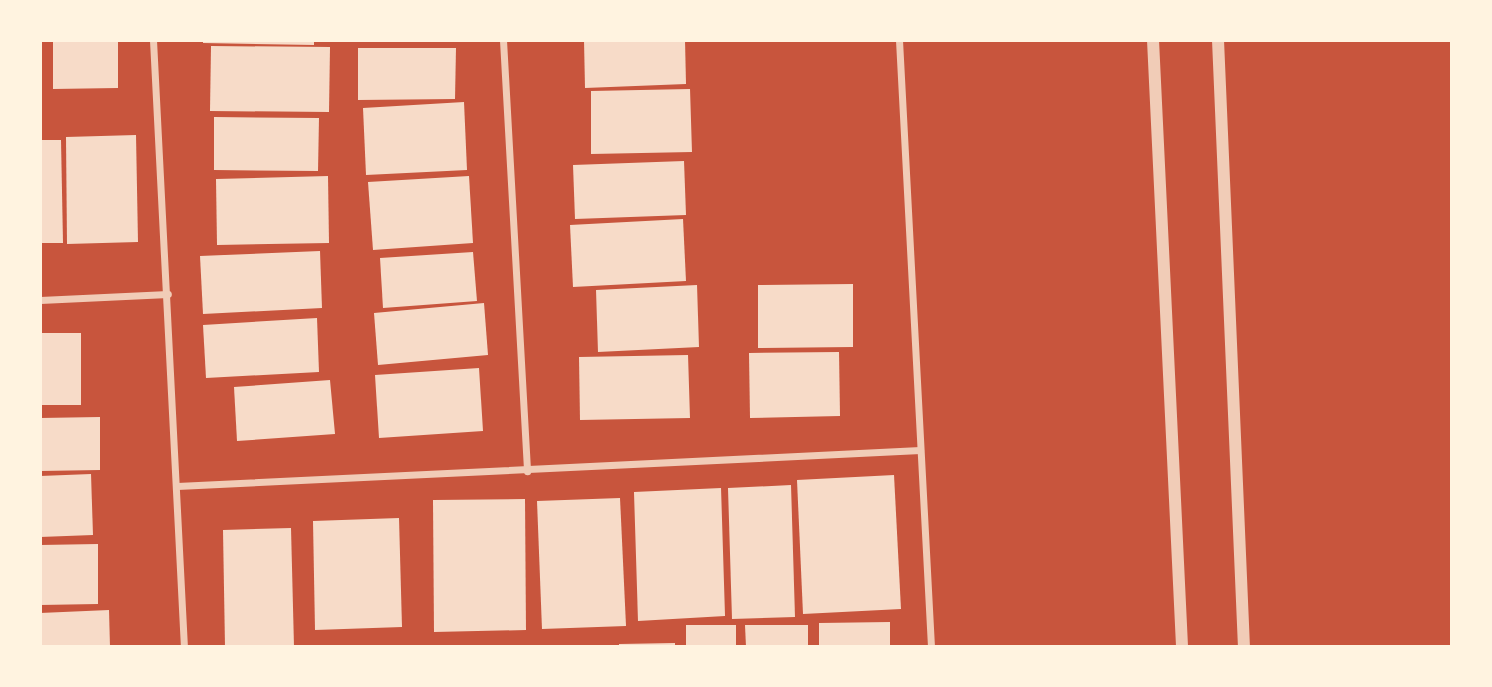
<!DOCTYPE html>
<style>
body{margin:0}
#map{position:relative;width:1492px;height:687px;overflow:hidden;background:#c8553d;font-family:Merriweather,serif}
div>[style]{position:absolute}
.building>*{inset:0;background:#f7dbc8}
.minor>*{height:7px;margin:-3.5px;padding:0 3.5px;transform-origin:3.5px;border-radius:3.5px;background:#f1ccb7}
.tertiary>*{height:12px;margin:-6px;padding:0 6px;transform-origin:6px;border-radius:6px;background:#f1ccb7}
span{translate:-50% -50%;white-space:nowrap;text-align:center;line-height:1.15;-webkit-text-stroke:5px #fff3e0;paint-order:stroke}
.frame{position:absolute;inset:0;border:42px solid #fff3e0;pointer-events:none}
</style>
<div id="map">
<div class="building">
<i style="clip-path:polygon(53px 40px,118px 40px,118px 88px,53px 89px)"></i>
<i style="clip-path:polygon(203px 40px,314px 40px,314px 45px,203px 43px)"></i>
<i style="clip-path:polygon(584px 40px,685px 40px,686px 84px,585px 88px)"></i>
<i style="clip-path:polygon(211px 46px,330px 47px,329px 112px,210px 111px)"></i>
<i style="clip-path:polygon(358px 48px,456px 48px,455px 99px,358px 100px)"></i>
<i style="clip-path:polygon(690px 89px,692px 152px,591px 154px,591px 91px)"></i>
<i style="clip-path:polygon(464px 102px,467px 170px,366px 175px,363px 108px)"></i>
<i style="clip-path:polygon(214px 117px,319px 118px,318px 171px,214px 170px)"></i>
<i style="clip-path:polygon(136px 135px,138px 242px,67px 244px,66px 137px)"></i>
<i style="clip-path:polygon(40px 140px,61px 140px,63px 243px,40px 243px)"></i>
<i style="clip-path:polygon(684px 161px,686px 215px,575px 219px,573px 165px)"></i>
<i style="clip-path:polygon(328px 176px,329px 243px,217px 245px,216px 179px)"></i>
<i style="clip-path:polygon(469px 176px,473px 243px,373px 250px,368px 182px)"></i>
<i style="clip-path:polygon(683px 219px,686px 281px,573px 287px,570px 225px)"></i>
<i style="clip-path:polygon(320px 251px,322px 308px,203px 314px,200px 256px)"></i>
<i style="clip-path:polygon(473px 252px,477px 301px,383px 308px,380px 258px)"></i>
<i style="clip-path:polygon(853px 284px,853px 347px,758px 348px,758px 285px)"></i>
<i style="clip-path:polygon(697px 285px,699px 347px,598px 352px,596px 290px)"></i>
<i style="clip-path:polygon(484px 303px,488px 355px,378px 365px,374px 313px)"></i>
<i style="clip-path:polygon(317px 318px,319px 372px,206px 378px,203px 325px)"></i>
<i style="clip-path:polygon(40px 333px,81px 333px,81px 405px,40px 405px)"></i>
<i style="clip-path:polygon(839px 352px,840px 416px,750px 418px,749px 353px)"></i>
<i style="clip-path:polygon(688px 355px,690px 418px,580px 420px,579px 357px)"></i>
<i style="clip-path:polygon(479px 368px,483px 431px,379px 438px,375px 375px)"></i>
<i style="clip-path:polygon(330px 380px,335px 434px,237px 441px,234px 387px)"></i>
<i style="clip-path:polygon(100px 417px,100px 470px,40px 471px,40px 418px)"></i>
<i style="clip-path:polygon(91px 474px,93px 535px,40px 537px,40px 476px)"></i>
<i style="clip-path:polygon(894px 475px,901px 609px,803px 614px,797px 480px)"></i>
<i style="clip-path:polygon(791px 485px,795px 617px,732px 619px,728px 488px)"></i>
<i style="clip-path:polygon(721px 488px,725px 616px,638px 621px,634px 492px)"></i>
<i style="clip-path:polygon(620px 498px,626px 626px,542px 629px,537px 501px)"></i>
<i style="clip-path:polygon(525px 499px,526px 630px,434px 632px,433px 500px)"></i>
<i style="clip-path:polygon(399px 518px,402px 627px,315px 630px,313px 521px)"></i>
<i style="clip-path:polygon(291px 528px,294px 647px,225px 647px,223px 530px)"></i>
<i style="clip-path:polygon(98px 544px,98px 604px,40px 605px,40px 545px)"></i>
<i style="clip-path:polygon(109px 610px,110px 647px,40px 647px,40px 613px)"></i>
<i style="clip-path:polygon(890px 622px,890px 647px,819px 647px,819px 623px)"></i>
<i style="clip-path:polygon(686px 625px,736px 625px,736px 647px,686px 647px)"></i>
<i style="clip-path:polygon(745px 625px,808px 625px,808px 647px,746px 647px)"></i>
<i style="clip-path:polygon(675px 643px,675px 647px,619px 647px,619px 644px)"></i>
</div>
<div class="minor">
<i style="left:153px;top:40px;width:608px;rotate:87.08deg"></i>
<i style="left:503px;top:40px;width:432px;rotate:86.8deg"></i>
<i style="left:899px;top:40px;width:608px;rotate:86.98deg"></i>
<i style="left:40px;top:300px;width:128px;rotate:-2.7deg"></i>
<i style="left:177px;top:486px;width:744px;rotate:-2.77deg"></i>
</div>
<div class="tertiary">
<i style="left:1153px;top:40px;width:608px;rotate:87.26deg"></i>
<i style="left:1218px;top:40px;width:608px;rotate:87.55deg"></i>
</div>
<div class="frame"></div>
</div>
